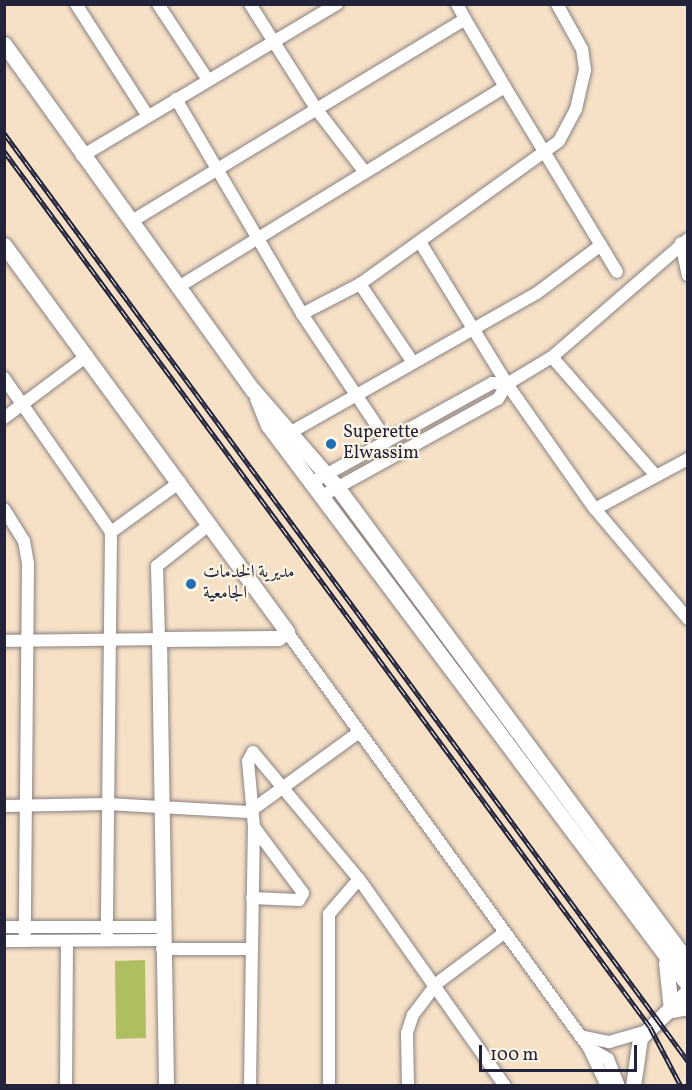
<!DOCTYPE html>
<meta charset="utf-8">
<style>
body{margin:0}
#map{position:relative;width:692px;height:1090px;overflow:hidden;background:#f6e1c7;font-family:Vollkorn,Amiri,serif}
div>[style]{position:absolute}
.green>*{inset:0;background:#aebf62}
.roads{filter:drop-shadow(0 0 2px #8c8281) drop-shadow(0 0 2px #8c8281)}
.minor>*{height:12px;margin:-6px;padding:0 6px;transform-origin:6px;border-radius:6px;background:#fff}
.tertiary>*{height:15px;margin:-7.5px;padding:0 7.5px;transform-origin:7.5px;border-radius:7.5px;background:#fff}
.rail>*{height:5px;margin-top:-2.5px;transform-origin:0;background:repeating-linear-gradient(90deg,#fcf5e5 0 9px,#22223b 0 18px);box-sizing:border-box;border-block:2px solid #22223b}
.dots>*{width:16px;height:16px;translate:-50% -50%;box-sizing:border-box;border:3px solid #fcf5e5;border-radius:50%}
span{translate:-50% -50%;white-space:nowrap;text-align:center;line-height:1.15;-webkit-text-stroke:4.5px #fcf5e5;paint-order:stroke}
.poi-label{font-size:18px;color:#22223b}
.left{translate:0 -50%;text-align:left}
.frame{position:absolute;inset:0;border:6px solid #22223b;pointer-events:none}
.scale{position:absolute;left:479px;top:1045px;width:158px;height:27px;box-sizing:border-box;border:3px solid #22223b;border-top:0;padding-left:8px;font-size:18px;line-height:21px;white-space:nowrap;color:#22223b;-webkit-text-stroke:4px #fcf5e5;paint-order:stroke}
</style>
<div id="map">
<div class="green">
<i style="clip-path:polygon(145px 960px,146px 1038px,116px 1039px,115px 961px)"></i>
</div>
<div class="roads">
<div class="minor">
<i style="left:76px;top:4px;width:133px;rotate:57.3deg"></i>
<i style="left:158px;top:4px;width:91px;rotate:56.7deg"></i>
<i style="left:250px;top:4px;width:125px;rotate:57.7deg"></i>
<i style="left:317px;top:110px;width:77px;rotate:52.4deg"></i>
<i style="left:505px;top:87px;width:216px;rotate:58.8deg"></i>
<i style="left:176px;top:99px;width:249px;rotate:59.6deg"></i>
<i style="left:302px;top:314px;width:65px;rotate:-27.3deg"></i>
<i style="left:360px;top:284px;width:245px;rotate:-35.7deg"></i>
<i style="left:559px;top:141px;width:36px;rotate:-62deg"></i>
<i style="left:576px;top:109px;width:40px;rotate:-77deg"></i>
<i style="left:585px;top:70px;width:21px;rotate:-98deg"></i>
<i style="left:582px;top:49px;width:51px;rotate:-119.1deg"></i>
<i style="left:82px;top:156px;width:297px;rotate:-30.8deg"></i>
<i style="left:132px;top:221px;width:389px;rotate:-31.2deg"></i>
<i style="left:465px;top:19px;width:17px;rotate:-118deg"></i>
<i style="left:420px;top:242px;width:167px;rotate:58.5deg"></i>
<i style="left:507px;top:384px;width:153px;rotate:54.9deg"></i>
<i style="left:595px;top:509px;width:144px;rotate:49.8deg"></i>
<i style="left:681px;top:243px;width:33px;rotate:78deg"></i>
<i style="left:360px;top:284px;width:93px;rotate:56deg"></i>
<i style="left:180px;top:286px;width:381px;rotate:-31.5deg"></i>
<i style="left:505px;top:87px;width:79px;rotate:-120.5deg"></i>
<i style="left:302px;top:314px;width:153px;rotate:56.2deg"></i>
<i style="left:552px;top:357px;width:158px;rotate:48.8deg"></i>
<i style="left:4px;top:378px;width:188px;rotate:55.2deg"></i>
<i style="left:111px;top:532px;width:408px;rotate:90.6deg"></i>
<i style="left:4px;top:418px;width:104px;rotate:-36.8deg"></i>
<i style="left:293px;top:431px;width:280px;rotate:-29.5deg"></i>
<i style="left:537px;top:293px;width:80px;rotate:-36.9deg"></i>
<i style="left:311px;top:483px;width:207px;rotate:-28.9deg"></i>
<i style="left:492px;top:383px;width:15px;rotate:4deg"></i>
<i style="left:322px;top:496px;width:201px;rotate:-28.9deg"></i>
<i style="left:498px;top:399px;width:17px;rotate:-59deg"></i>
<i style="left:507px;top:384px;width:52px;rotate:-31deg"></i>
<i style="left:552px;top:357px;width:180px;rotate:-40.9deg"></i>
<i style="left:4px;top:509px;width:38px;rotate:58deg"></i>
<i style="left:24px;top:541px;width:23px;rotate:80deg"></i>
<i style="left:28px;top:564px;width:377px;rotate:90.5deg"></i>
<i style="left:595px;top:509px;width:106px;rotate:-28.3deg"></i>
<i style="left:111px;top:532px;width:85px;rotate:-35.9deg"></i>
<i style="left:287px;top:632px;width:514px;rotate:54.02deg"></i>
<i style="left:589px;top:1048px;width:42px;rotate:64.7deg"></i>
<i style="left:4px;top:641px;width:155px;rotate:-0.7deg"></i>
<i style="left:159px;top:639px;width:73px;rotate:-91.6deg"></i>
<i style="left:157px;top:566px;width:66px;rotate:-38.3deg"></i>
<i style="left:4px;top:806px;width:103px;rotate:-1.1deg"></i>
<i style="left:107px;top:804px;width:142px;rotate:3.2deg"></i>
<i style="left:249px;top:812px;width:136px;rotate:-36deg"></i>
<i style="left:252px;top:898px;width:47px;rotate:2.4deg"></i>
<i style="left:299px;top:900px;width:8px;rotate:-60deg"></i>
<i style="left:303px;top:893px;width:82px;rotate:-126.6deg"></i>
<i style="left:4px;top:927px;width:158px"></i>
<i style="left:4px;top:941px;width:158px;rotate:-0.4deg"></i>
<i style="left:162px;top:949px;width:90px"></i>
<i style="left:252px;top:949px;width:122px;rotate:-89.1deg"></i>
<i style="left:254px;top:827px;width:66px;rotate:-95.2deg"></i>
<i style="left:248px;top:761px;width:10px;rotate:-61deg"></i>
<i style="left:253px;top:752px;width:165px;rotate:50.2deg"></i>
<i style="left:359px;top:879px;width:253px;rotate:54.8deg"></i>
<i style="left:580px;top:1036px;width:30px;rotate:12deg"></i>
<i style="left:609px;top:1042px;width:37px;rotate:-16deg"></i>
<i style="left:589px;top:1048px;width:22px;rotate:30deg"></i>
<i style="left:608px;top:1059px;width:29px;rotate:68deg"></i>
<i style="left:66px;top:1086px;width:145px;rotate:-89.6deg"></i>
<i style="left:250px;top:1086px;width:137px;rotate:-89.2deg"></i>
<i style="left:329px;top:1086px;width:172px;rotate:-90deg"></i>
<i style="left:329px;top:914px;width:46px;rotate:-49.4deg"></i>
<i style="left:408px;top:1086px;width:53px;rotate:-91.1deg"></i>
<i style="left:407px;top:1033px;width:19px;rotate:-72deg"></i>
<i style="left:413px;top:1015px;width:39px;rotate:-53deg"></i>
<i style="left:436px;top:984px;width:85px;rotate:-36.9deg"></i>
</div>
<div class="tertiary">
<i style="left:4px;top:44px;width:426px;rotate:54.3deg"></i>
<i style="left:253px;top:390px;width:128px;rotate:49.1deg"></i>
<i style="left:337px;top:487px;width:591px;rotate:53.54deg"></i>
<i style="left:4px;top:245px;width:479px;rotate:53.8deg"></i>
<i style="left:287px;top:632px;width:11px;rotate:146deg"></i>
<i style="left:278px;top:638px;width:119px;rotate:179.5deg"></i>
<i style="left:159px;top:639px;width:447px;rotate:89.1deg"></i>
<i style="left:257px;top:398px;width:29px;rotate:68deg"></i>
<i style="left:268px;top:425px;width:700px;rotate:53.13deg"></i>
<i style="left:666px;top:963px;width:47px;rotate:83.9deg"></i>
<i style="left:671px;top:1010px;width:17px;rotate:-10deg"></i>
<i style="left:633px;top:1086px;width:49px;rotate:-81.7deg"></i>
<i style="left:640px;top:1038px;width:67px;rotate:-44.4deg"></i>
</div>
</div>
<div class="rail">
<i style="left:4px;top:133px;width:1153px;rotate:53.61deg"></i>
<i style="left:4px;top:151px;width:1088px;rotate:53.59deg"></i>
<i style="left:650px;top:1027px;width:67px;rotate:62.3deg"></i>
</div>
<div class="dots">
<i style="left:331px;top:444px;background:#1f6fb2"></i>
<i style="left:191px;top:584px;background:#1f6fb2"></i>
</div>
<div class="poi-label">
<span class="left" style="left:343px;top:444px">Superette<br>Elwassim</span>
<span class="left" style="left:203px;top:584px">مديرية الخدمات<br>الجامعية</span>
</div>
<div class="frame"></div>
<div class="scale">100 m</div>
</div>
